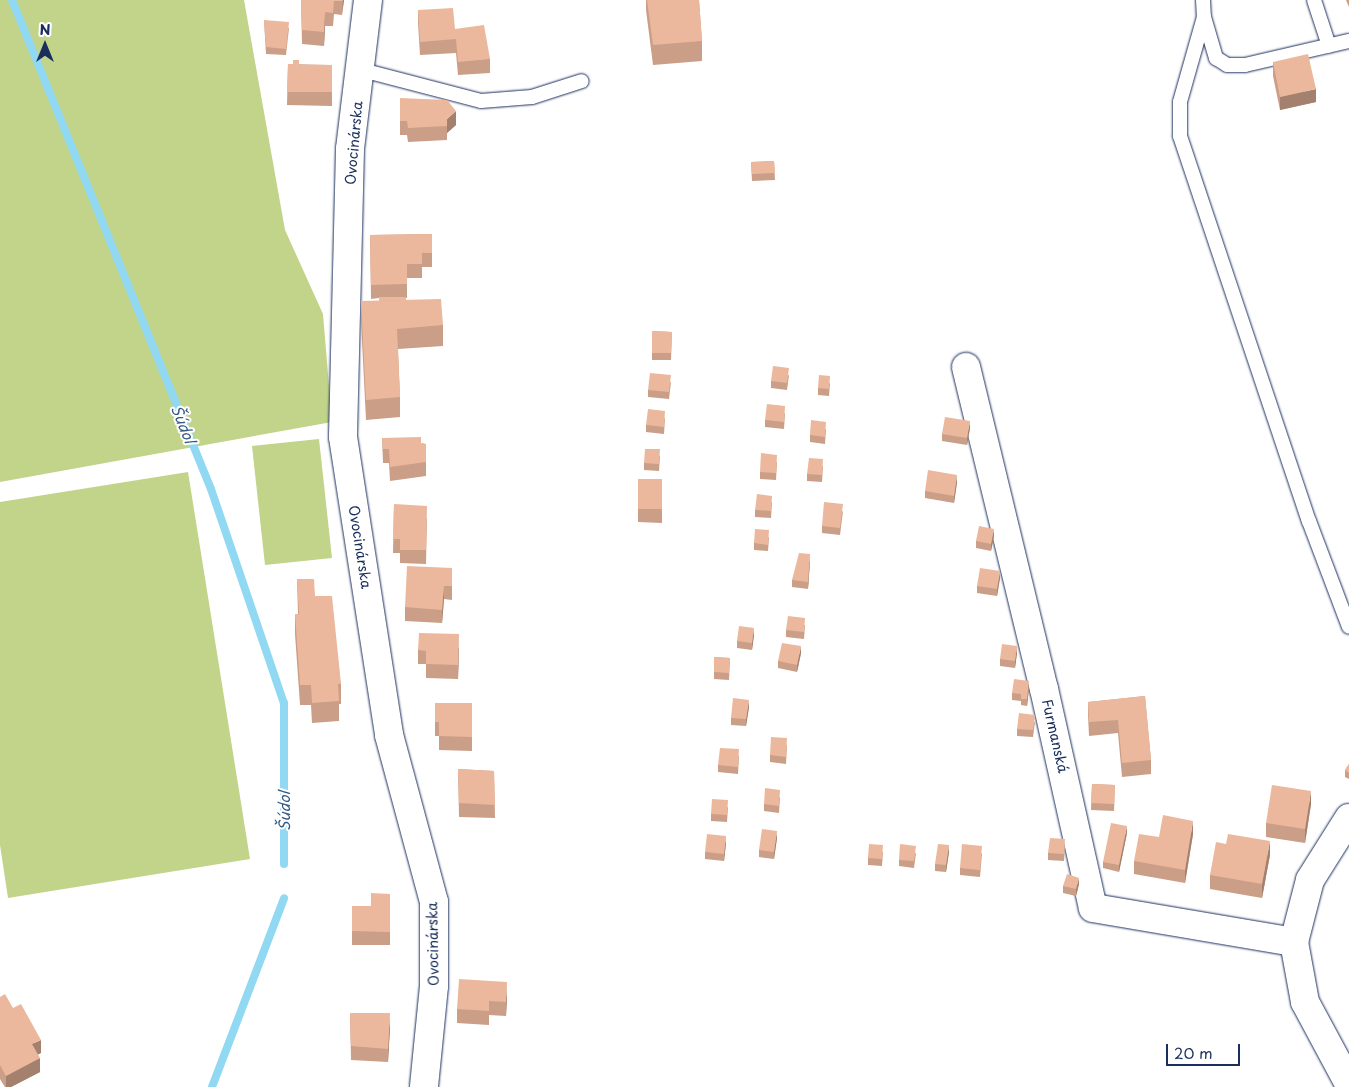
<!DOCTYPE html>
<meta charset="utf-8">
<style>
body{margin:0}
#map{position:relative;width:1349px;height:1087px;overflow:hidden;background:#fff;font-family:"Playpen Sans",sans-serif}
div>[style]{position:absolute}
.green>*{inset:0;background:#c1d489}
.stream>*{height:8px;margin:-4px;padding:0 4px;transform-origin:4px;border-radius:4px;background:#91d9f2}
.roads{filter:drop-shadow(0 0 1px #1b2f5e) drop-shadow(0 0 1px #1b2f5e)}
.lane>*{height:14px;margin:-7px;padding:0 7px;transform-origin:7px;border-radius:7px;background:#fff}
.street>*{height:28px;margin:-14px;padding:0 14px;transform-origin:14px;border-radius:14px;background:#fff}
.wall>*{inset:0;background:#ca9e87}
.shaded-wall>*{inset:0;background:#a4816e}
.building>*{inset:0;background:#ebb89d}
span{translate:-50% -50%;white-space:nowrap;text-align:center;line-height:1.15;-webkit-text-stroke:4px #fff;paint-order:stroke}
.street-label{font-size:14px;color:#1b2f5e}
.water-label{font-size:15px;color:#385a83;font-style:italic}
.north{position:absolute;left:20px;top:20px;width:50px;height:50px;-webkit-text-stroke:4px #fff;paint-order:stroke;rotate:0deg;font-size:14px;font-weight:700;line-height:20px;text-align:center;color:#1b2f5e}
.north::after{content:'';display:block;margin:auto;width:18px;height:22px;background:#1b2f5e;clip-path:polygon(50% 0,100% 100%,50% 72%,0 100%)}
.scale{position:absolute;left:1166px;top:1044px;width:74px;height:22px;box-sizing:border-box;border:2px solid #1b2f5e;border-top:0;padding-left:6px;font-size:15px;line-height:18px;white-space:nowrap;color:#1b2f5e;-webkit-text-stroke:4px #fff;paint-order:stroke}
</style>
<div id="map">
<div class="green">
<i style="clip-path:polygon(0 0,244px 0,285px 230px,323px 314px,332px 422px,0 482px)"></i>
<i style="clip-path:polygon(319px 439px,332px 558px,265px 565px,252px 446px)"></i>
<i style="clip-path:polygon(188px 472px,250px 859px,8px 898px,0 845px,0 502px)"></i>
</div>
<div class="stream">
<i style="left:12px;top:0;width:528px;rotate:67.86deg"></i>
<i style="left:211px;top:489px;width:226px;rotate:71.2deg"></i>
<i style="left:284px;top:703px;width:161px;rotate:90deg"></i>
<i style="left:212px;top:1087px;width:202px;rotate:-69.1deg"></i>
</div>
<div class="roads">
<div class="lane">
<i style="left:1203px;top:0;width:17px;rotate:87deg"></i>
<i style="left:1204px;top:17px;width:43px;rotate:73.7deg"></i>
<i style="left:1216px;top:58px;width:13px;rotate:32deg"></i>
<i style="left:1227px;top:65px;width:18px"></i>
<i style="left:1245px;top:65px;width:107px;rotate:-13deg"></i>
<i style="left:1314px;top:0;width:48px;rotate:71.9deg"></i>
<i style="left:1204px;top:17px;width:88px;rotate:105.8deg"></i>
<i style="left:1180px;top:102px;width:34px;rotate:90deg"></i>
<i style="left:1180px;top:136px;width:406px;rotate:71.5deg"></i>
<i style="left:1309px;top:521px;width:113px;rotate:69.3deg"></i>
<i style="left:362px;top:70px;width:123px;rotate:14.6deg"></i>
<i style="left:481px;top:101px;width:51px;rotate:-4.5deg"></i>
<i style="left:532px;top:97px;width:52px;rotate:-17.7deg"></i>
</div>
<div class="street">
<i style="left:368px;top:0;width:150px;rotate:96.9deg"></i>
<i style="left:350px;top:149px;width:288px;rotate:91.4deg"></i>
<i style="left:343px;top:437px;width:302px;rotate:81.2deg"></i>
<i style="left:389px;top:735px;width:173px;rotate:74.9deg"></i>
<i style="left:434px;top:902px;width:84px;rotate:90deg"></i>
<i style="left:434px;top:986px;width:101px;rotate:95.7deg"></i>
<i style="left:966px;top:367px;width:331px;rotate:76.4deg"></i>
<i style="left:1044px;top:689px;width:224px;rotate:77.4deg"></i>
<i style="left:1093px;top:908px;width:204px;rotate:9.6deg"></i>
<i style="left:1349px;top:818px;width:73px;rotate:122.2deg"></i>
<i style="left:1310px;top:880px;width:64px;rotate:104.5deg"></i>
<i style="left:1294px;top:942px;width:61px;rotate:79.6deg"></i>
<i style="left:1305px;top:1002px;width:93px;rotate:61.8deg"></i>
</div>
</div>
<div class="wall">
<i style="clip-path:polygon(301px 0,344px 0,342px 15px,334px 14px,333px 26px,325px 26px,324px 46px,302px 44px)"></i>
<i style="clip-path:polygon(646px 0,699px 0,702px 41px,702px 61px,653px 65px,646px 10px)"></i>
<i style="clip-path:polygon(1346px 0,1349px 0,1349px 7px)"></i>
<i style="clip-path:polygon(418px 10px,455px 29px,490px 59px,490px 73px,458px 75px,456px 53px,420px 55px,418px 23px)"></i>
<i style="clip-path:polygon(264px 20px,289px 28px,286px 55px,266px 54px)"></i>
<i style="clip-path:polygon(1273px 62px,1316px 102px,1280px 110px,1273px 76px)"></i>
<i style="clip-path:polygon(288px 64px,332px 65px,332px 106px,287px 105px)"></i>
<i style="clip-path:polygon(400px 98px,456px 125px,447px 133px,447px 140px,408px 142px,407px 135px,400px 135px)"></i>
<i style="clip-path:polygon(774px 161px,775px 180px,752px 181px,751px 162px)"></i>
<i style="clip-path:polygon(432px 234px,432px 267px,422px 267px,422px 278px,407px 278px,407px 298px,406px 298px,406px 300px,443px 325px,443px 346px,398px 349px,400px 397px,400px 417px,366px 420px,361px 321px,361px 301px,379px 301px,379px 298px,371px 299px,370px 235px)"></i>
<i style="clip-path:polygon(652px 331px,672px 332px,671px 360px,652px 360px)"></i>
<i style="clip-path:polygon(789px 375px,787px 390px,771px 388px,771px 381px)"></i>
<i style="clip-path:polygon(671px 382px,669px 399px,648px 397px,648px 390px)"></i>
<i style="clip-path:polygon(830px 383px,829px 396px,818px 395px,818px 388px)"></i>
<i style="clip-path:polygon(785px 413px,784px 429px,765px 427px,765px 420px)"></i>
<i style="clip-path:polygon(665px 418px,664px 434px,646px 432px,646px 425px)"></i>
<i style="clip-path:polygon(970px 428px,967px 445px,942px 441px,942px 434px)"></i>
<i style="clip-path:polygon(826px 429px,825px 444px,810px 442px,810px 435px)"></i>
<i style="clip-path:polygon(382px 438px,426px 444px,426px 476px,390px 481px,389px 463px,383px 463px)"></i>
<i style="clip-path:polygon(660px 456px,659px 471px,644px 470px,644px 463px)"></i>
<i style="clip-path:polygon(777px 462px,776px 480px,760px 479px,760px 472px)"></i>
<i style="clip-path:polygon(823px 466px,822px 482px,807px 481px,807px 474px)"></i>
<i style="clip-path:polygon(638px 479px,662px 479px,662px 523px,638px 522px)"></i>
<i style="clip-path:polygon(957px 482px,954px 503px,925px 498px,925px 491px)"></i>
<i style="clip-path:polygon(772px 502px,771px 518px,755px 517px,755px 510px)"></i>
<i style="clip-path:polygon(394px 504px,427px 519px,426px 564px,400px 563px,400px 553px,393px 553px)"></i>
<i style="clip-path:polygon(843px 511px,840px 535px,822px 533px,822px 526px)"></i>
<i style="clip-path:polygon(994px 536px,991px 551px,976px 548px,976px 541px)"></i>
<i style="clip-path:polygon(769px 537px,768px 551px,754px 550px,754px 543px)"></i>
<i style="clip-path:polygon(810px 561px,808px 589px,792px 587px,792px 580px)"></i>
<i style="clip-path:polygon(452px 568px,452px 600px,444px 599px,442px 623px,405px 621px,405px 607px)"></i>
<i style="clip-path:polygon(1000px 578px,997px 596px,977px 593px,977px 586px)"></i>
<i style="clip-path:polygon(297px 579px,315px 596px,341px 684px,341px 704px,339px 704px,339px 721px,312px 723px,311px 705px,300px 705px,295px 634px,295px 614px,298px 614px)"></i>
<i style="clip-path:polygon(805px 625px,804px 639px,786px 637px,786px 630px)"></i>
<i style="clip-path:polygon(754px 635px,752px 650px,737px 648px,737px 641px)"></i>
<i style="clip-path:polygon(459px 648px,458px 679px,426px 678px,426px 664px,418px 664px,418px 650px)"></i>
<i style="clip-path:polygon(801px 653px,797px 672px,778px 668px,778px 661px)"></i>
<i style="clip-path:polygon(1017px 653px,1015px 668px,1000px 666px,1000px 659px)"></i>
<i style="clip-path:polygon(714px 657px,730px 658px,729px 680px,714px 679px)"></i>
<i style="clip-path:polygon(1029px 688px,1027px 706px,1021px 705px,1021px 701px,1012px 700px,1012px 693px)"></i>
<i style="clip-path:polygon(1145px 696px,1151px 760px,1151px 774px,1122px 777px,1118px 733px,1089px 736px,1088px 715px,1088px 702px)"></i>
<i style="clip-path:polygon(435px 703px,472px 703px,472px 751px,439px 750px,439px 736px,435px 736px)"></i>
<i style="clip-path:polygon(749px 707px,746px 726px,731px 725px,731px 718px)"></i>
<i style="clip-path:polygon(1035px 722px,1033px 737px,1017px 736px,1017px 729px)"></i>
<i style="clip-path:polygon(787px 745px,786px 764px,770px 762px,770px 755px)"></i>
<i style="clip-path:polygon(739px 756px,738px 774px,718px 772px,718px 765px)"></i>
<i style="clip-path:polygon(1349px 764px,1349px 779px,1345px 777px,1345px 770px)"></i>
<i style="clip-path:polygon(458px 769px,494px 771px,495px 818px,459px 817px)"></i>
<i style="clip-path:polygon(1092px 784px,1115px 785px,1114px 811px,1091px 810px)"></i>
<i style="clip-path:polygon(780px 797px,779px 813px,764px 811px,764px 804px)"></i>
<i style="clip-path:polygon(1311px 804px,1305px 843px,1266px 837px,1266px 823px)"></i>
<i style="clip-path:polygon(728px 807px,727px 822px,711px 821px,711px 814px)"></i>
<i style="clip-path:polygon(1127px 833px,1119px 872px,1103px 868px,1103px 862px)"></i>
<i style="clip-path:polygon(1193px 834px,1185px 883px,1134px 874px,1134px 861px,1159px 837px)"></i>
<i style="clip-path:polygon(777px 838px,774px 859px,759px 857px,759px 850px)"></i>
<i style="clip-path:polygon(726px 843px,724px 861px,705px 859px,705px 852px)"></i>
<i style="clip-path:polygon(1226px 844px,1270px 855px,1262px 898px,1210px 889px,1210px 875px)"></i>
<i style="clip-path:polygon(1065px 846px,1064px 861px,1048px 860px,1048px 853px)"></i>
<i style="clip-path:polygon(883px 852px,882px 866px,868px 865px,868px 858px)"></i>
<i style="clip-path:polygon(949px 852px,946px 872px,935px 871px,935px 864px)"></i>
<i style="clip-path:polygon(916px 853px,914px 868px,899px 866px,899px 860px)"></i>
<i style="clip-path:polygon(982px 853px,980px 877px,960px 875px,960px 868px)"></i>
<i style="clip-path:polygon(1079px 884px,1076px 896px,1063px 893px,1063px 886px)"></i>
<i style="clip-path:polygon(390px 894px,390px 945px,352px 945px,352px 906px,371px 906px)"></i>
<i style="clip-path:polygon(507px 996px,506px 1016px,489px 1015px,489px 1025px,457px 1023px,457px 1009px)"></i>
<i style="clip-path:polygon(0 997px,41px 1053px,38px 1054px,40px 1072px,11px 1087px,5px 1087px,0 1079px)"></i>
<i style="clip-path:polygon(350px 1013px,390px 1027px,388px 1062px,351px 1060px)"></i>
</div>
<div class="shaded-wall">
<i style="clip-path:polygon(343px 0,344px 0,342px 15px)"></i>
<i style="clip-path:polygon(325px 12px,325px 26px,324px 46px,324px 32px)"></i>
<i style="clip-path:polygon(1316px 89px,1316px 102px,1280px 110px,1280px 97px)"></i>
<i style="clip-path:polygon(456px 111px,456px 125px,447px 133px,447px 140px,447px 119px)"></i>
<i style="clip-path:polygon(970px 421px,970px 428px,967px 445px,967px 438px)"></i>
<i style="clip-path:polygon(957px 475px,957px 482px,954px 503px,954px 496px)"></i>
<i style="clip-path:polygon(994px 529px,994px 536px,991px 551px,991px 544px)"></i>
<i style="clip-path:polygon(810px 554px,810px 561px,808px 589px,808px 582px)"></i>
<i style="clip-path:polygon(1000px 571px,1000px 578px,997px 596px,997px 589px)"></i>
<i style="clip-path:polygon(444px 586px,444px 599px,442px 623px,442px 610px)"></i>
<i style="clip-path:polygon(754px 628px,754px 635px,752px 650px,752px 643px)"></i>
<i style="clip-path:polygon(459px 634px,459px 648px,458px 679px,458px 665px)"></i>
<i style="clip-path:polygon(801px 646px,801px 653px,797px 672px,797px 665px)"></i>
<i style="clip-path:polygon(1017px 646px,1017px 653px,1015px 668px,1015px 661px)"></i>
<i style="clip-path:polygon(1029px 681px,1029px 688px,1027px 706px,1027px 699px)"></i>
<i style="clip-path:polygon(749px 700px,749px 707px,746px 726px,746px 719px)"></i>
<i style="clip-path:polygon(1311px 791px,1311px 804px,1305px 843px,1305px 829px)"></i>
<i style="clip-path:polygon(1193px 821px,1193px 834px,1185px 883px,1185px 870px)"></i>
<i style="clip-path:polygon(1127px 826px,1127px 833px,1119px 872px,1119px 865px)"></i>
<i style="clip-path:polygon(777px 831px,777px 838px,774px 859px,774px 852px)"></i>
<i style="clip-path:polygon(726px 836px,726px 843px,724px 861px,724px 854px)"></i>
<i style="clip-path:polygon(1270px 841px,1270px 855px,1262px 898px,1262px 884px)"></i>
<i style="clip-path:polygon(949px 845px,949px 852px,946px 872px,946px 865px)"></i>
<i style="clip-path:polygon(1079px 878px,1079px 884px,1076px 896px,1076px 889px)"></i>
<i style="clip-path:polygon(507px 982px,507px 996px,506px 1016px,506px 1002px)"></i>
<i style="clip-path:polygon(390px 1013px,390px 1027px,388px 1062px,388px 1049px)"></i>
<i style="clip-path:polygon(41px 1040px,41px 1053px,32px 1058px,32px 1044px)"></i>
<i style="clip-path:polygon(40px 1058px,40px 1072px,11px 1087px,6px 1087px,6px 1076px)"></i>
</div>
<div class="building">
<i style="clip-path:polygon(301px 0,343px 0,342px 1px,334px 1px,333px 13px,325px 12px,324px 32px,302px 30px)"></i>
<i style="clip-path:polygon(647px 0,699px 0,702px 41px,653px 45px)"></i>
<i style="clip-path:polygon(453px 8px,455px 29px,484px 25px,490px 59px,458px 62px,456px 39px,420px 42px,418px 10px)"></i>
<i style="clip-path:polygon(264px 20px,289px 22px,286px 49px,266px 47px)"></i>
<i style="clip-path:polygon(1308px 54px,1316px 89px,1280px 97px,1273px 62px)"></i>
<i style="clip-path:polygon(293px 60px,299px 60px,299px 65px,332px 65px,332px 92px,287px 92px,288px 64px,293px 64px)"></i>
<i style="clip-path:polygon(400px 98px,447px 100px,456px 111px,447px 119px,447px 126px,408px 128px,407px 121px,400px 121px)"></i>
<i style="clip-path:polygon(774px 161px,775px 173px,752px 174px,751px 162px)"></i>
<i style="clip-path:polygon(432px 234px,432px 253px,422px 253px,422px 264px,407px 264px,407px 284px,371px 285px,370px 235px)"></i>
<i style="clip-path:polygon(379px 297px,406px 297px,406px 300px,379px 301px)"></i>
<i style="clip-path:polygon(441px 299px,443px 325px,397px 329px,400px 397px,366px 400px,361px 301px)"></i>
<i style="clip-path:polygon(652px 331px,672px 332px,671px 353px,652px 353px)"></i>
<i style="clip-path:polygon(773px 366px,789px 368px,787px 383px,771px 381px)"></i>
<i style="clip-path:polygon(650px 373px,671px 375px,669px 392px,648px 390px)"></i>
<i style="clip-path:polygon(819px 375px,830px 376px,829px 389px,818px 388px)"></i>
<i style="clip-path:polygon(767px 404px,785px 406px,784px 422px,765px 420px)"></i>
<i style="clip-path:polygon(648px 409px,665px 411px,664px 427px,646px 425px)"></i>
<i style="clip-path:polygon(945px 417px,970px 421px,967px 438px,942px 434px)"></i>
<i style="clip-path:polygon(811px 420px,826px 422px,825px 437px,810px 435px)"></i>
<i style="clip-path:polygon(421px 437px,421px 443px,426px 444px,426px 462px,390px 467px,389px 449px,383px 449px,382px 438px)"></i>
<i style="clip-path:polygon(645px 449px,660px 449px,659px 464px,644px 463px)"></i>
<i style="clip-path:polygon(761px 453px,777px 455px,776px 473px,760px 472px)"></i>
<i style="clip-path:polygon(809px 458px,823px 459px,822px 475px,807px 474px)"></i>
<i style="clip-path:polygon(928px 470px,957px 475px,954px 496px,925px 491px)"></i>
<i style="clip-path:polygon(638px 479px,662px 479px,662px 509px,638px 509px)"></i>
<i style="clip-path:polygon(757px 494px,772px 496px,771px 511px,755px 510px)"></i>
<i style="clip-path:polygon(824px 502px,843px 504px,840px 528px,822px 526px)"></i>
<i style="clip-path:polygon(394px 504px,427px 506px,426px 550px,400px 550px,400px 539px,393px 539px)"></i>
<i style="clip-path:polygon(979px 526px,994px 529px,991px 544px,976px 541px)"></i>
<i style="clip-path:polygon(755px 529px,769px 530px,768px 545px,754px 543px)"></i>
<i style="clip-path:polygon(799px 553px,810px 554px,808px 582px,792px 580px)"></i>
<i style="clip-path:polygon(407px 566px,452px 568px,452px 586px,444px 586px,442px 610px,405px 607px)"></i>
<i style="clip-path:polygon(980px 568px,1000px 571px,997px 589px,977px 586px)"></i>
<i style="clip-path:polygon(297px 579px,314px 579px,315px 596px,332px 596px,341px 684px,338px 684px,339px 701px,312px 703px,311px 685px,300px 685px,295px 614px,299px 614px)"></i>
<i style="clip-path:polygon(788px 616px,805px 618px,804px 632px,786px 630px)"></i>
<i style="clip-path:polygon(739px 626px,754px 628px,752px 643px,737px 641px)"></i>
<i style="clip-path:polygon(419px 633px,459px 634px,458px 665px,426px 664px,426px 651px,418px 650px)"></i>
<i style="clip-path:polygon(782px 643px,801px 646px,797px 665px,778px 661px)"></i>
<i style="clip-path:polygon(1002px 644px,1017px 646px,1015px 661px,1000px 659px)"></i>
<i style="clip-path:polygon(714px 657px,730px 658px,729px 673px,714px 672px)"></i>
<i style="clip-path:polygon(1014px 679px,1029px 681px,1027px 699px,1021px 699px,1021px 694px,1012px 693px)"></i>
<i style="clip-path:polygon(1145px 696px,1151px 760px,1122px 763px,1118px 720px,1089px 722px,1088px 702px)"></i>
<i style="clip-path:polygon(733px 698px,749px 700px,746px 719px,731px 718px)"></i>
<i style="clip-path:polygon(435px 703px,472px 703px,472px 737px,439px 736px,439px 722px,435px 722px)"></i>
<i style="clip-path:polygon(1019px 713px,1035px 715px,1033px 730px,1017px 729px)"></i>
<i style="clip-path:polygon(771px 737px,787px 738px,786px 757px,770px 755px)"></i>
<i style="clip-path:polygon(720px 748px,739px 749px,738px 767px,718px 765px)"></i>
<i style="clip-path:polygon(1349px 764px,1349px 773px,1345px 770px)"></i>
<i style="clip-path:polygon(458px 769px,494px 771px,495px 805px,459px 803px)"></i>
<i style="clip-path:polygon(1092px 784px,1115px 785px,1114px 804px,1091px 803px)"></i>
<i style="clip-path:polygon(1272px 785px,1311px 791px,1305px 829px,1266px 823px)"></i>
<i style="clip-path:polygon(765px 788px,780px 790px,779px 806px,764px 804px)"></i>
<i style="clip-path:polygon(712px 799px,728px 800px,727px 815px,711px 814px)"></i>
<i style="clip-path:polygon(1163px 815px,1193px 821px,1185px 870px,1134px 861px,1139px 834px,1159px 837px)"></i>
<i style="clip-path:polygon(1111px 823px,1127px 826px,1119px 865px,1103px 862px)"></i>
<i style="clip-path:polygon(762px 829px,777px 831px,774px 852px,759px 850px)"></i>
<i style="clip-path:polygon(707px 834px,726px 836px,724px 854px,705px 852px)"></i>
<i style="clip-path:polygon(1228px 834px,1270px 841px,1262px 884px,1210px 875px,1216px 842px,1226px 844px)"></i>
<i style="clip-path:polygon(1050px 838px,1065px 839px,1064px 854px,1048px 853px)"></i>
<i style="clip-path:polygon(869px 844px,883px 845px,882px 859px,868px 858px)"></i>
<i style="clip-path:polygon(900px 844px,916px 846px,914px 861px,899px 860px)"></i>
<i style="clip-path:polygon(938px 844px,949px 845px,946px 865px,935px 864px)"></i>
<i style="clip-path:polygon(962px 844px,982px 846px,980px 870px,960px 868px)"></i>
<i style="clip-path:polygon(1067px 874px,1079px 878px,1076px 889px,1063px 886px)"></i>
<i style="clip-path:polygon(371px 893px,390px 894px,390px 932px,352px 931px,352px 906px,371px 906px)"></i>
<i style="clip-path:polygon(459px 979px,507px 982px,506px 1002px,489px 1001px,489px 1011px,457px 1009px)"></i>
<i style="clip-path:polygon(5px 994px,13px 1008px,21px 1004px,41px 1040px,32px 1044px,40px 1058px,6px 1076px,0 1065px,0 997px)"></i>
<i style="clip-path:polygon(350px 1013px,390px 1013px,388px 1049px,351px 1046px)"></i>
</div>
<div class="street-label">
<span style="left:354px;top:143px;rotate:-85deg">Ovocinárska</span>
<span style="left:360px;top:547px;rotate:81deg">Ovocinárska</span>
<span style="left:1055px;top:736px;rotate:77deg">Furmanská</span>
<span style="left:433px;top:944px;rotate:-91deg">Ovocinárska</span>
</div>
<div class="water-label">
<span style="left:184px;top:424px;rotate:68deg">Šúdol</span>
<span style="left:284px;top:811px;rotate:-90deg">Šúdol</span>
</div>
<div class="north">N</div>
<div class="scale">20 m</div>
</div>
